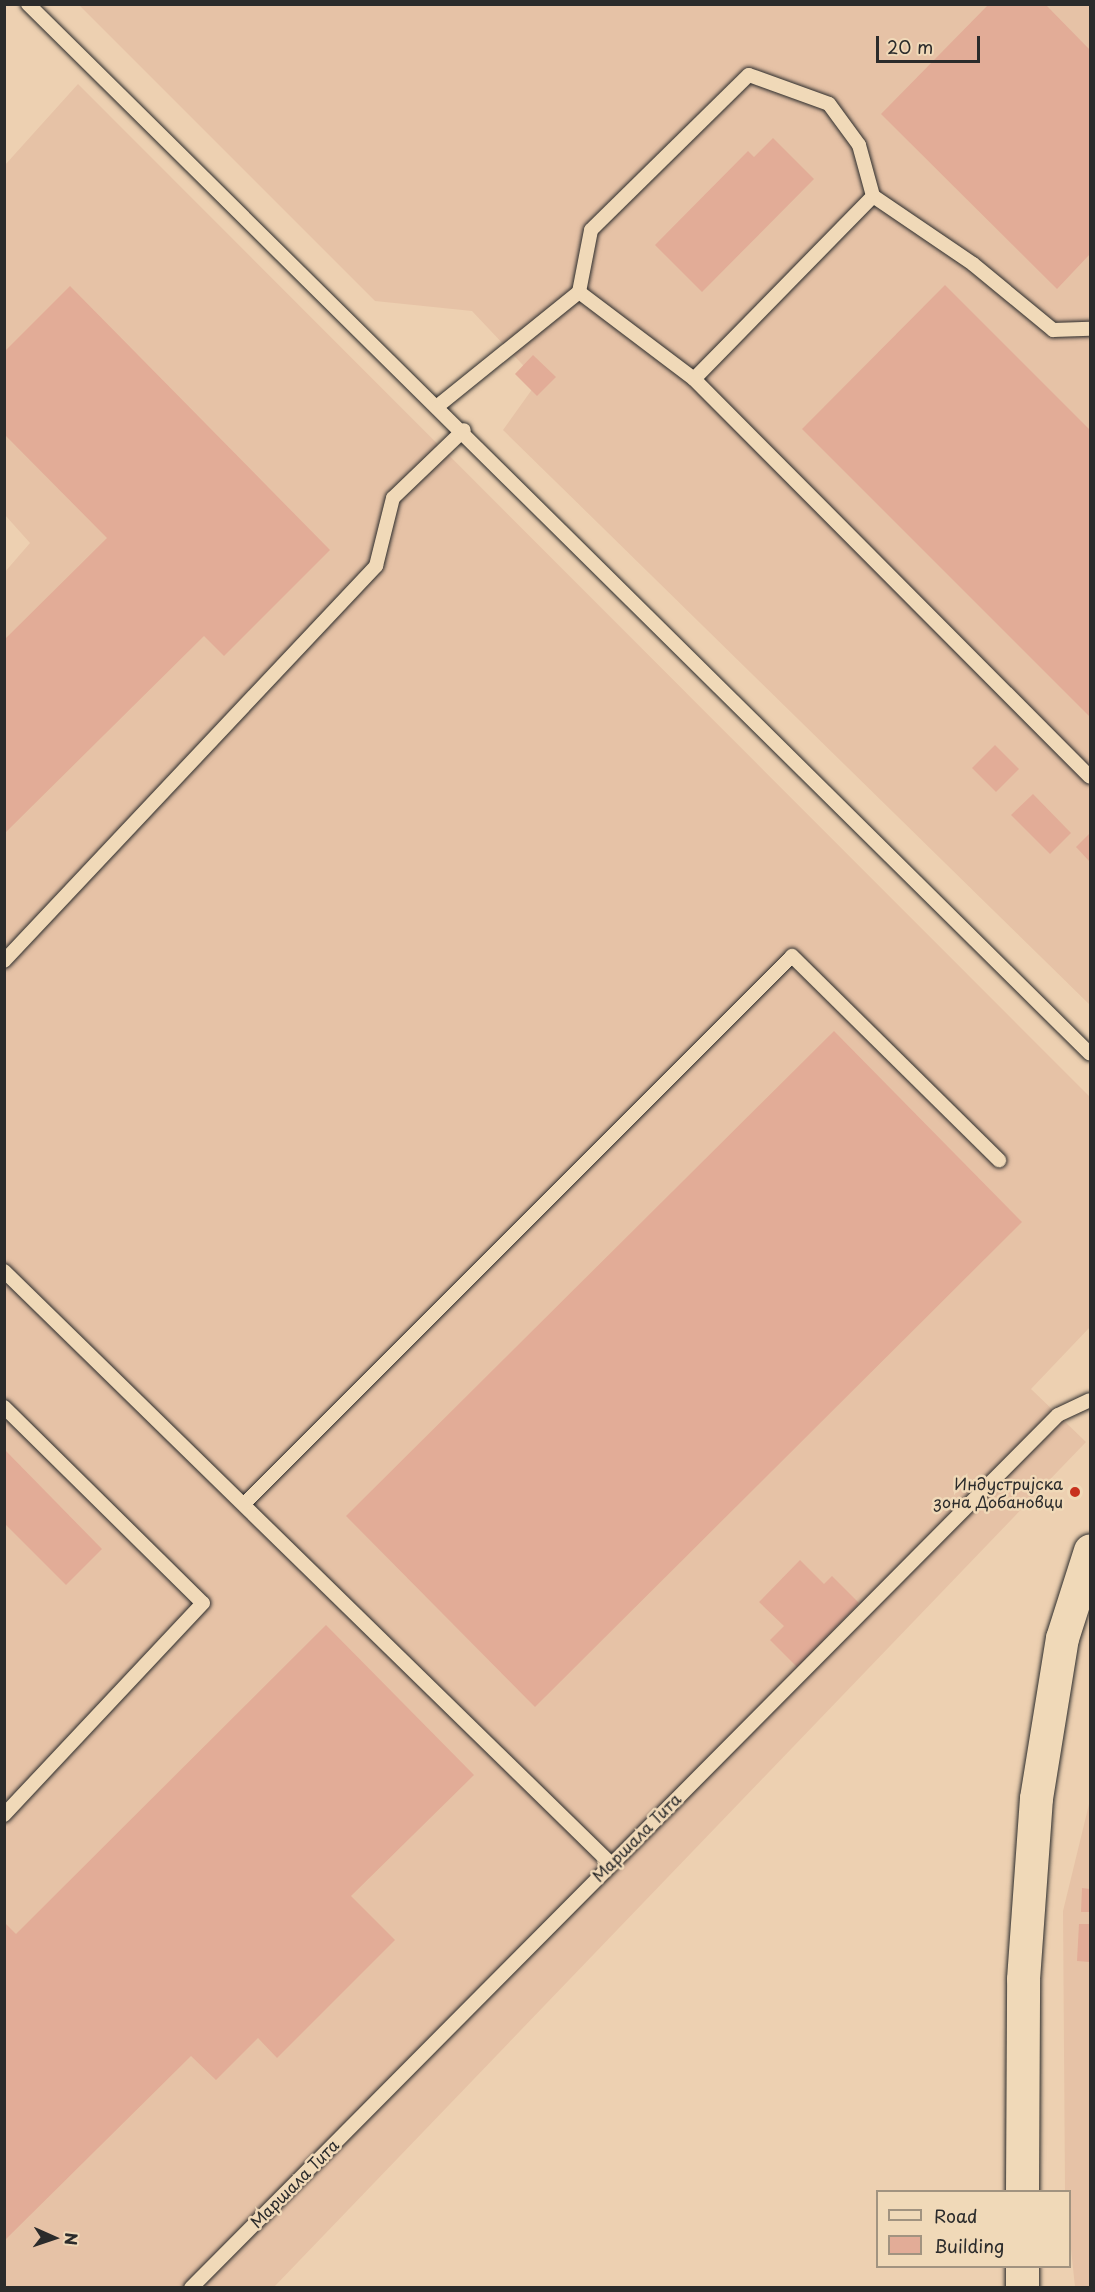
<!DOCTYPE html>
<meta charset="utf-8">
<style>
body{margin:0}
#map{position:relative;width:1095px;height:2292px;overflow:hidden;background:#edd0b1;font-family:"Playpen Sans",sans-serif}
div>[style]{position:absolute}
.built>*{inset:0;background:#e6c2a6}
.building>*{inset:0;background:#e2ac97}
.roads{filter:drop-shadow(0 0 2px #2b2b2b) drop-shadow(0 0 2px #2b2b2b)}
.lane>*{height:14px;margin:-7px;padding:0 7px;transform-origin:7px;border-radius:7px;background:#f0d9b8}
.secondary>*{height:33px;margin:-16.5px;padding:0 16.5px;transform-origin:16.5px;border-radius:16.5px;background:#f0d9b8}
.dots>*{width:16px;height:16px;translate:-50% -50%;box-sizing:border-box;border:3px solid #f0d9b8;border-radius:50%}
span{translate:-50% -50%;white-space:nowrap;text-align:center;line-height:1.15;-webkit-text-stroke:5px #f0d9b8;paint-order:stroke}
.poi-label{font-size:16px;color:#2b2b2b}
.right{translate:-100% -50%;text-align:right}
.street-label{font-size:16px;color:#2b2b2b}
.frame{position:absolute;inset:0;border:6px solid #2b2b2b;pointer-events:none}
.legend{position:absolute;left:876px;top:2190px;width:195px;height:78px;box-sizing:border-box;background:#f0d9b8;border:2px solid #a19380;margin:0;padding:8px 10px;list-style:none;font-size:18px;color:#2b2b2b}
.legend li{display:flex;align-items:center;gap:12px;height:30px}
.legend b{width:30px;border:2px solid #a19380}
.north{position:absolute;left:24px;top:2208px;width:60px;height:60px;-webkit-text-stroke:4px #f0d9b8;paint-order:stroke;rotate:93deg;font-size:16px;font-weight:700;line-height:24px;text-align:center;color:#2b2b2b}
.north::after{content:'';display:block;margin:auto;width:21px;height:27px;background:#2b2b2b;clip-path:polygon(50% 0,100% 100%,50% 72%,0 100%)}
.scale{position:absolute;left:876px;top:36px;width:104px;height:27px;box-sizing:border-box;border:3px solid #2b2b2b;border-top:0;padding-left:8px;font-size:18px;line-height:21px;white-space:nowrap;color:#2b2b2b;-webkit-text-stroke:4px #f0d9b8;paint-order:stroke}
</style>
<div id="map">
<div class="built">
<i style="clip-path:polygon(79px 5px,1090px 5px,1090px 1005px,503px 430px,538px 381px,472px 311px,375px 301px)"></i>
<i style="clip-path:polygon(78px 84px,1090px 1097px,1090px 1327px,1031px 1389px,1086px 1442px,274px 2287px,5px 2287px,4px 573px,30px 543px,5px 515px,5px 165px)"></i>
<i style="clip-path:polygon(1090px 1800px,1090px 2287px,1075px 2287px,1065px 2192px,1063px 1911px)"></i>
</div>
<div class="building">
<i style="clip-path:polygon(989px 4px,1045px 4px,1090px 50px,1090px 254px,1057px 289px,881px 114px)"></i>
<i style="clip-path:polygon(773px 138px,814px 179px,702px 292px,655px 245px,748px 151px,754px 157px)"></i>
<i style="clip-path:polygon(945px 285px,1090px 430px,1090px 717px,802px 429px)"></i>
<i style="clip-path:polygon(70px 286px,330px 550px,224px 656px,204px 636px,4px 834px,4px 640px,107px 538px,4px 434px,4px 352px)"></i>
<i style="clip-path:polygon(533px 355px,556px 377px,537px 396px,515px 374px)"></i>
<i style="clip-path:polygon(995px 745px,1019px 769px,996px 792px,972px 768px)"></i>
<i style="clip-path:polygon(1033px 794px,1071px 833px,1050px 854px,1011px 815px)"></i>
<i style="clip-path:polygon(1090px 833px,1090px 862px,1076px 847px)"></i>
<i style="clip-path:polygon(834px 1031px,1022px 1222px,535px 1707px,346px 1516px)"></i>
<i style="clip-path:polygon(4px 1449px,102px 1549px,66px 1585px,4px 1523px)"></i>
<i style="clip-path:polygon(800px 1560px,824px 1584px,832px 1576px,859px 1603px,797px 1667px,770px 1640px,784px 1626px,759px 1602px)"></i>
<i style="clip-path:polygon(326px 1625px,474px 1775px,351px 1896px,395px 1940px,277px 2058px,258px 2038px,216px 2080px,191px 2056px,4px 2241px,4px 1922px,16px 1934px)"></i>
<i style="clip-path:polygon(1082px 1888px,1090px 1889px,1090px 1912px,1081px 1912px)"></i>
<i style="clip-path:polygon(1079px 1924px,1090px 1924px,1090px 1962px,1077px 1961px)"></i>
</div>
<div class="roads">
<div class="lane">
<i style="left:28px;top:4px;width:1493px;rotate:44.67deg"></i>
<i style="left:579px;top:292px;width:144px;rotate:37.1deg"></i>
<i style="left:694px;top:379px;width:561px;rotate:45.14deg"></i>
<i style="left:694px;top:379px;width:256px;rotate:-45.6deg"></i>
<i style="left:439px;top:405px;width:180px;rotate:-38.9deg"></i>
<i style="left:579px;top:292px;width:63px;rotate:-79deg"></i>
<i style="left:591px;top:230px;width:221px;rotate:-44.5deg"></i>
<i style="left:749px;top:75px;width:85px;rotate:19.9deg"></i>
<i style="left:829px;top:104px;width:51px;rotate:53.8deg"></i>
<i style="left:859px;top:145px;width:53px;rotate:74.6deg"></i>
<i style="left:873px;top:196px;width:121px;rotate:34.2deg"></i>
<i style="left:973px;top:264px;width:104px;rotate:39.5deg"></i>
<i style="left:1053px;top:330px;width:37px;rotate:-2deg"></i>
<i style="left:4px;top:961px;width:543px;rotate:-46.72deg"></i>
<i style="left:376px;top:566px;width:70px;rotate:-76deg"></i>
<i style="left:393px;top:498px;width:98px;rotate:-43.8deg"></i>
<i style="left:4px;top:1271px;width:847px;rotate:44.33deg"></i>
<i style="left:4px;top:1407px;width:279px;rotate:44.6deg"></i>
<i style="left:203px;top:1603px;width:291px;rotate:133.2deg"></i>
<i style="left:244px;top:1504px;width:775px;rotate:-45deg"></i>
<i style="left:792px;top:956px;width:291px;rotate:44.6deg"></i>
<i style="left:191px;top:2288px;width:1230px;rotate:-45.2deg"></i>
<i style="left:1058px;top:1415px;width:35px;rotate:-25deg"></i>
</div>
<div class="secondary">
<i style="left:1022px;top:2192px;width:213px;rotate:-89.7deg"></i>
<i style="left:1023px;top:1979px;width:181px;rotate:-85.9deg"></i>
<i style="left:1036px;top:1798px;width:162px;rotate:-80.8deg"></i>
<i style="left:1062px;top:1638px;width:92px;rotate:-72.3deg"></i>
<i style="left:1022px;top:2288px;width:22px;rotate:-90deg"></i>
</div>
</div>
<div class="dots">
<i style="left:1075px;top:1492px;background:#c8321e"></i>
</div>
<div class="poi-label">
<span class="right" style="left:1063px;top:1492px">Индустријска<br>зона Добановци</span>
</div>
<div class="street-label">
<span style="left:636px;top:1837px;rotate:-45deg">Маршала Тита</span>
<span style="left:294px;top:2183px;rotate:-45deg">Маршала Тита</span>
</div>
<div class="frame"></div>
<ul class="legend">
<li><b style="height:8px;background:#f0d9b8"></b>Road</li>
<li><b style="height:16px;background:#e2ac97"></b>Building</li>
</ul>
<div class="north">N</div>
<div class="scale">20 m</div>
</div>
